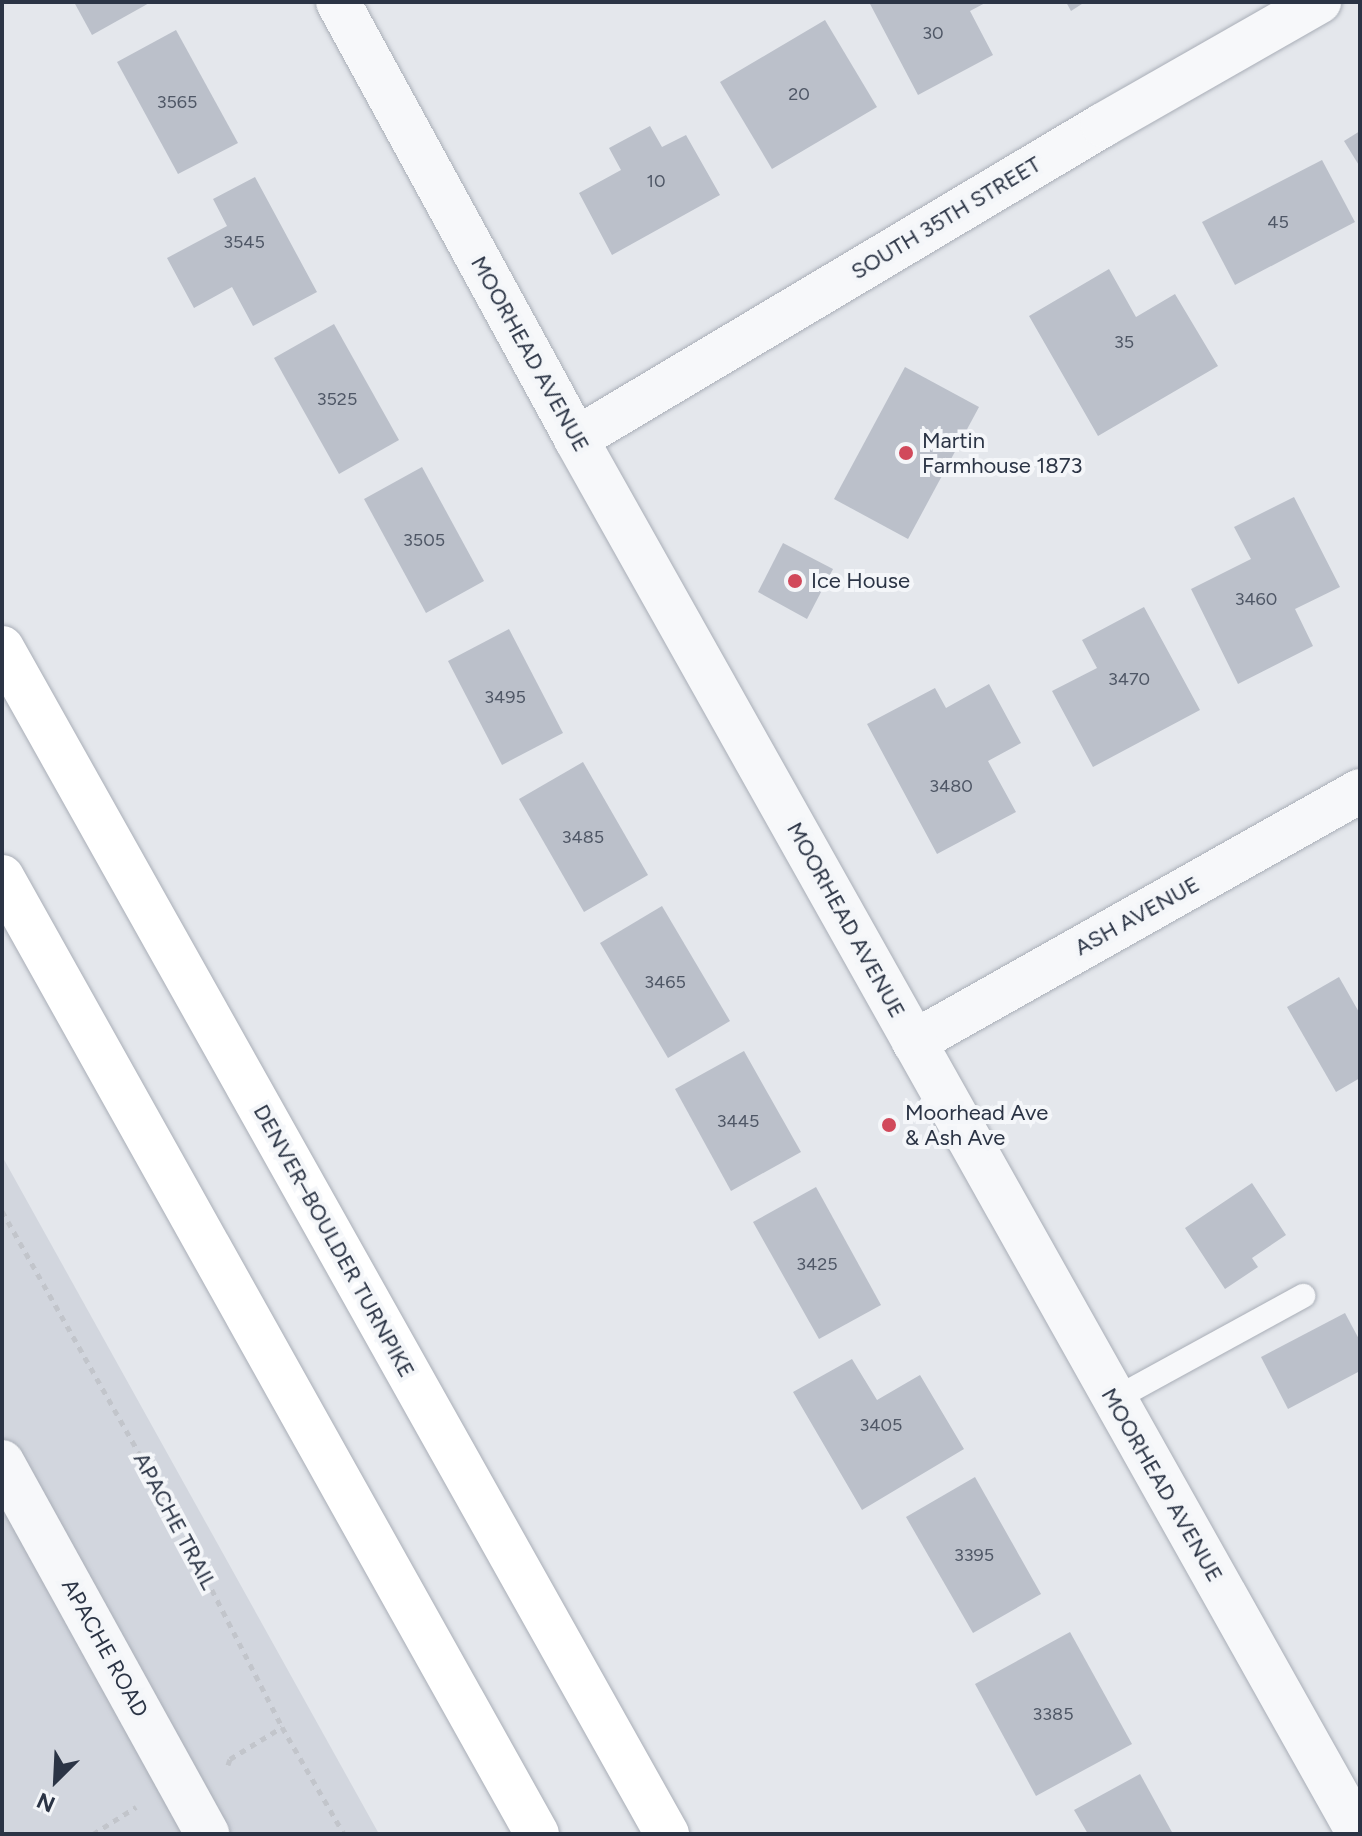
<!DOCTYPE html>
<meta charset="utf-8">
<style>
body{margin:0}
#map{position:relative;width:1362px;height:1836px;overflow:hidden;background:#e4e7ec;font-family:Figtree,sans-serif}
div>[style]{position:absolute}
.built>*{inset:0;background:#d2d6de}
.building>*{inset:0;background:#bbc0ca}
.path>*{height:5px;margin-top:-2.5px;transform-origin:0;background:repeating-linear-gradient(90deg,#c2c5cb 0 6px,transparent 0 12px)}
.roads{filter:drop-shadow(0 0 2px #a9aeb7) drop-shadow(0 0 2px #a9aeb7)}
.service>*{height:24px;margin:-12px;padding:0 12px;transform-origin:12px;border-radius:12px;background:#f7f8fa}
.minor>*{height:44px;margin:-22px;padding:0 22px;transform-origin:22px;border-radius:22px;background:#f7f8fa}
.tertiary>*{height:44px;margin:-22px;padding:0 22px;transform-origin:22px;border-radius:22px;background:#f7f8fa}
.motorway>*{height:44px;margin:-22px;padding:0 22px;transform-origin:22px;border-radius:22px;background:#fff}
.dots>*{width:22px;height:22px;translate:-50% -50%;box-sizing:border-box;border:4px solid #f4f6f9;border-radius:50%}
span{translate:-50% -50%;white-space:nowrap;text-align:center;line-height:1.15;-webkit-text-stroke:8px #f4f6f9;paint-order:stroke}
.number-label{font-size:18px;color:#4f5766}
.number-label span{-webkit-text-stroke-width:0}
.street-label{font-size:22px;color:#2b3445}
.poi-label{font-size:22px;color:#2b3445}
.left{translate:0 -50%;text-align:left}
.frame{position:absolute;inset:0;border:4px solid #2b3445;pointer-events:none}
.north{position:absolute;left:16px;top:1740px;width:80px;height:80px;-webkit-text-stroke:6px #f4f6f9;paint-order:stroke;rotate:204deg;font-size:22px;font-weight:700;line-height:32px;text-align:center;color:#2b3445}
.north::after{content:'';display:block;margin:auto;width:28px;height:36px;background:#2b3445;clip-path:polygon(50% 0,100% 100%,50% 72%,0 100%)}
</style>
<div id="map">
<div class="built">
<i style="clip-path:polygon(2px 1156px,379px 1834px,2px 1834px)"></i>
</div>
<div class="building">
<i style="clip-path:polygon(74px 2px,151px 2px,92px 35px)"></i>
<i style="clip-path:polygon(869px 2px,987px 2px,970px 11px,993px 55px,918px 95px)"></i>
<i style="clip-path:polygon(1066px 2px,1085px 2px,1071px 11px)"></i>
<i style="clip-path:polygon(825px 20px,877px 107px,772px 169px,720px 82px)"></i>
<i style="clip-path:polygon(176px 30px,238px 143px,178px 174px,117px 62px)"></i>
<i style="clip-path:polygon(650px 126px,662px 147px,686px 135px,720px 195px,612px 255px,579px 193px,621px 170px,609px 148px)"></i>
<i style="clip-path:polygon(1360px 131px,1360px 167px,1344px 141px)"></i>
<i style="clip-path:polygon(1322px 160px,1355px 222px,1235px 285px,1202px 222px)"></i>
<i style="clip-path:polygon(255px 177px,317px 292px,253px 326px,232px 287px,194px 308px,167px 258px,227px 226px,213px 199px)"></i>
<i style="clip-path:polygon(1109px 269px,1136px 317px,1175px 294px,1218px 366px,1098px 436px,1029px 316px)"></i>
<i style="clip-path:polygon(334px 324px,399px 440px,339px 474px,274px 358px)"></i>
<i style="clip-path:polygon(905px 367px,979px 407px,908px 539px,834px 499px)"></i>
<i style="clip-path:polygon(422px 467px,484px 581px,426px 613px,364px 499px)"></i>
<i style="clip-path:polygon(1294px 497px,1340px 587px,1295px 609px,1313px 646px,1238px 684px,1191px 589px,1251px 559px,1234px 527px)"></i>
<i style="clip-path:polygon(783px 543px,833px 569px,807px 619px,758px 592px)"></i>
<i style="clip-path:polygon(1144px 607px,1200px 710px,1093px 767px,1052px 691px,1097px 668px,1082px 640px)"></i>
<i style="clip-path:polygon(509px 629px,563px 733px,502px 765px,448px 661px)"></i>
<i style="clip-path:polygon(989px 684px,1021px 743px,988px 761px,1016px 812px,937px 854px,867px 724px,935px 688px,946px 708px)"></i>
<i style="clip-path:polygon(583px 762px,648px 875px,584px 912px,519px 799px)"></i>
<i style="clip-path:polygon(662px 906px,730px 1021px,668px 1058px,600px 943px)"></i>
<i style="clip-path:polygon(1339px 977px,1360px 1014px,1360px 1078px,1336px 1092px,1287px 1007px)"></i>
<i style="clip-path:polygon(744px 1051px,801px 1152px,731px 1191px,675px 1089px)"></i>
<i style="clip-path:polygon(1252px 1183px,1286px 1235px,1252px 1258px,1258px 1267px,1225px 1289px,1185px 1228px)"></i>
<i style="clip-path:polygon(816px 1187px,881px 1305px,819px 1339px,753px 1222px)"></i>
<i style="clip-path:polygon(1345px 1313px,1360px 1341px,1360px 1371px,1288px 1409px,1261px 1357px)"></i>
<i style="clip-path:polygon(852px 1359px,877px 1400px,920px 1375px,964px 1449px,862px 1510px,793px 1392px)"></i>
<i style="clip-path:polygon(975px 1477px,1041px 1594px,973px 1633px,906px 1517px)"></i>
<i style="clip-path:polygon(1070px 1632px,1132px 1744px,1036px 1796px,975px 1684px)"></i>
<i style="clip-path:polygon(1140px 1774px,1173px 1834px,1088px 1834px,1074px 1810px)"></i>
</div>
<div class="path">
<i style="left:2px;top:1211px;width:337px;rotate:60.5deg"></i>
<i style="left:168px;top:1504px;width:250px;rotate:62.9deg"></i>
<i style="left:282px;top:1727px;width:124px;rotate:59.9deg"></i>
<i style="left:228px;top:1765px;width:6px;rotate:-72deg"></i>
<i style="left:230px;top:1759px;width:61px;rotate:-31.6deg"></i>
<i style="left:93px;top:1834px;width:51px;rotate:-32.1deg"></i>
</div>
<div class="roads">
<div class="service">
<i style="left:1113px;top:1400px;width:217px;rotate:-28.7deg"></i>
</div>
<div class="minor">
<i style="left:576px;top:439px;width:613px;rotate:-30.79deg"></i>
<i style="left:1103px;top:125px;width:249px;rotate:-29.7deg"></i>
<i style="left:914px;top:1042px;width:512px;rotate:-29.37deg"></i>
<i style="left:2px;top:1462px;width:425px;rotate:61.1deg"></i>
</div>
<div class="tertiary">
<i style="left:338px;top:2px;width:498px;rotate:61.4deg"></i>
<i style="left:576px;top:439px;width:1600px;rotate:60.69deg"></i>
</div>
<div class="motorway">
<i style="left:2px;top:648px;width:1360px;rotate:60.72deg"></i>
<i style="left:2px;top:877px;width:1096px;rotate:60.79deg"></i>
</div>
</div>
<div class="dots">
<i style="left:906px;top:453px;background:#d1495b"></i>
<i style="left:795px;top:581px;background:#d1495b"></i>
<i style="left:889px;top:1125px;background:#d1495b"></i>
</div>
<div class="number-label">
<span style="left:933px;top:33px">30</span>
<span style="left:799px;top:94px">20</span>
<span style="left:177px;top:102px">3565</span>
<span style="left:656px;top:181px">10</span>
<span style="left:1278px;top:222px">45</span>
<span style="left:244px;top:242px">3545</span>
<span style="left:1124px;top:342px">35</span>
<span style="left:337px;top:399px">3525</span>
<span style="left:424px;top:540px">3505</span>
<span style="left:1256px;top:599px">3460</span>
<span style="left:1129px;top:679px">3470</span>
<span style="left:505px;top:697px">3495</span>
<span style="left:951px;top:786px">3480</span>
<span style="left:583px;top:837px">3485</span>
<span style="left:665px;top:982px">3465</span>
<span style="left:738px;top:1121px">3445</span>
<span style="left:817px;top:1264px">3425</span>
<span style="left:881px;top:1425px">3405</span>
<span style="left:974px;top:1555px">3395</span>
<span style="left:1053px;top:1714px">3385</span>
</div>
<div class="street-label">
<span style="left:946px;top:218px;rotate:-31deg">SOUTH 35TH STREET</span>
<span style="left:530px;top:354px;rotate:61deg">MOORHEAD AVENUE</span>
<span style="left:1137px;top:916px;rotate:-29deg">ASH AVENUE</span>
<span style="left:846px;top:920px;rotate:61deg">MOORHEAD AVENUE</span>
<span style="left:334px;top:1241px;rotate:61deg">DENVER–BOULDER TURNPIKE</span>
<span style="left:1162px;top:1485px;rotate:60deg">MOORHEAD AVENUE</span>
<span style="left:175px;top:1521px;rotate:62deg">APACHE TRAIL</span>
<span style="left:105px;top:1648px;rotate:61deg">APACHE ROAD</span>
</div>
<div class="poi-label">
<span class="left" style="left:922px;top:453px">Martin<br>Farmhouse 1873</span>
<span class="left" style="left:811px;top:581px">Ice House</span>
<span class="left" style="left:905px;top:1125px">Moorhead Ave<br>&amp; Ash Ave</span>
</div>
<div class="frame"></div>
<div class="north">N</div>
</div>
